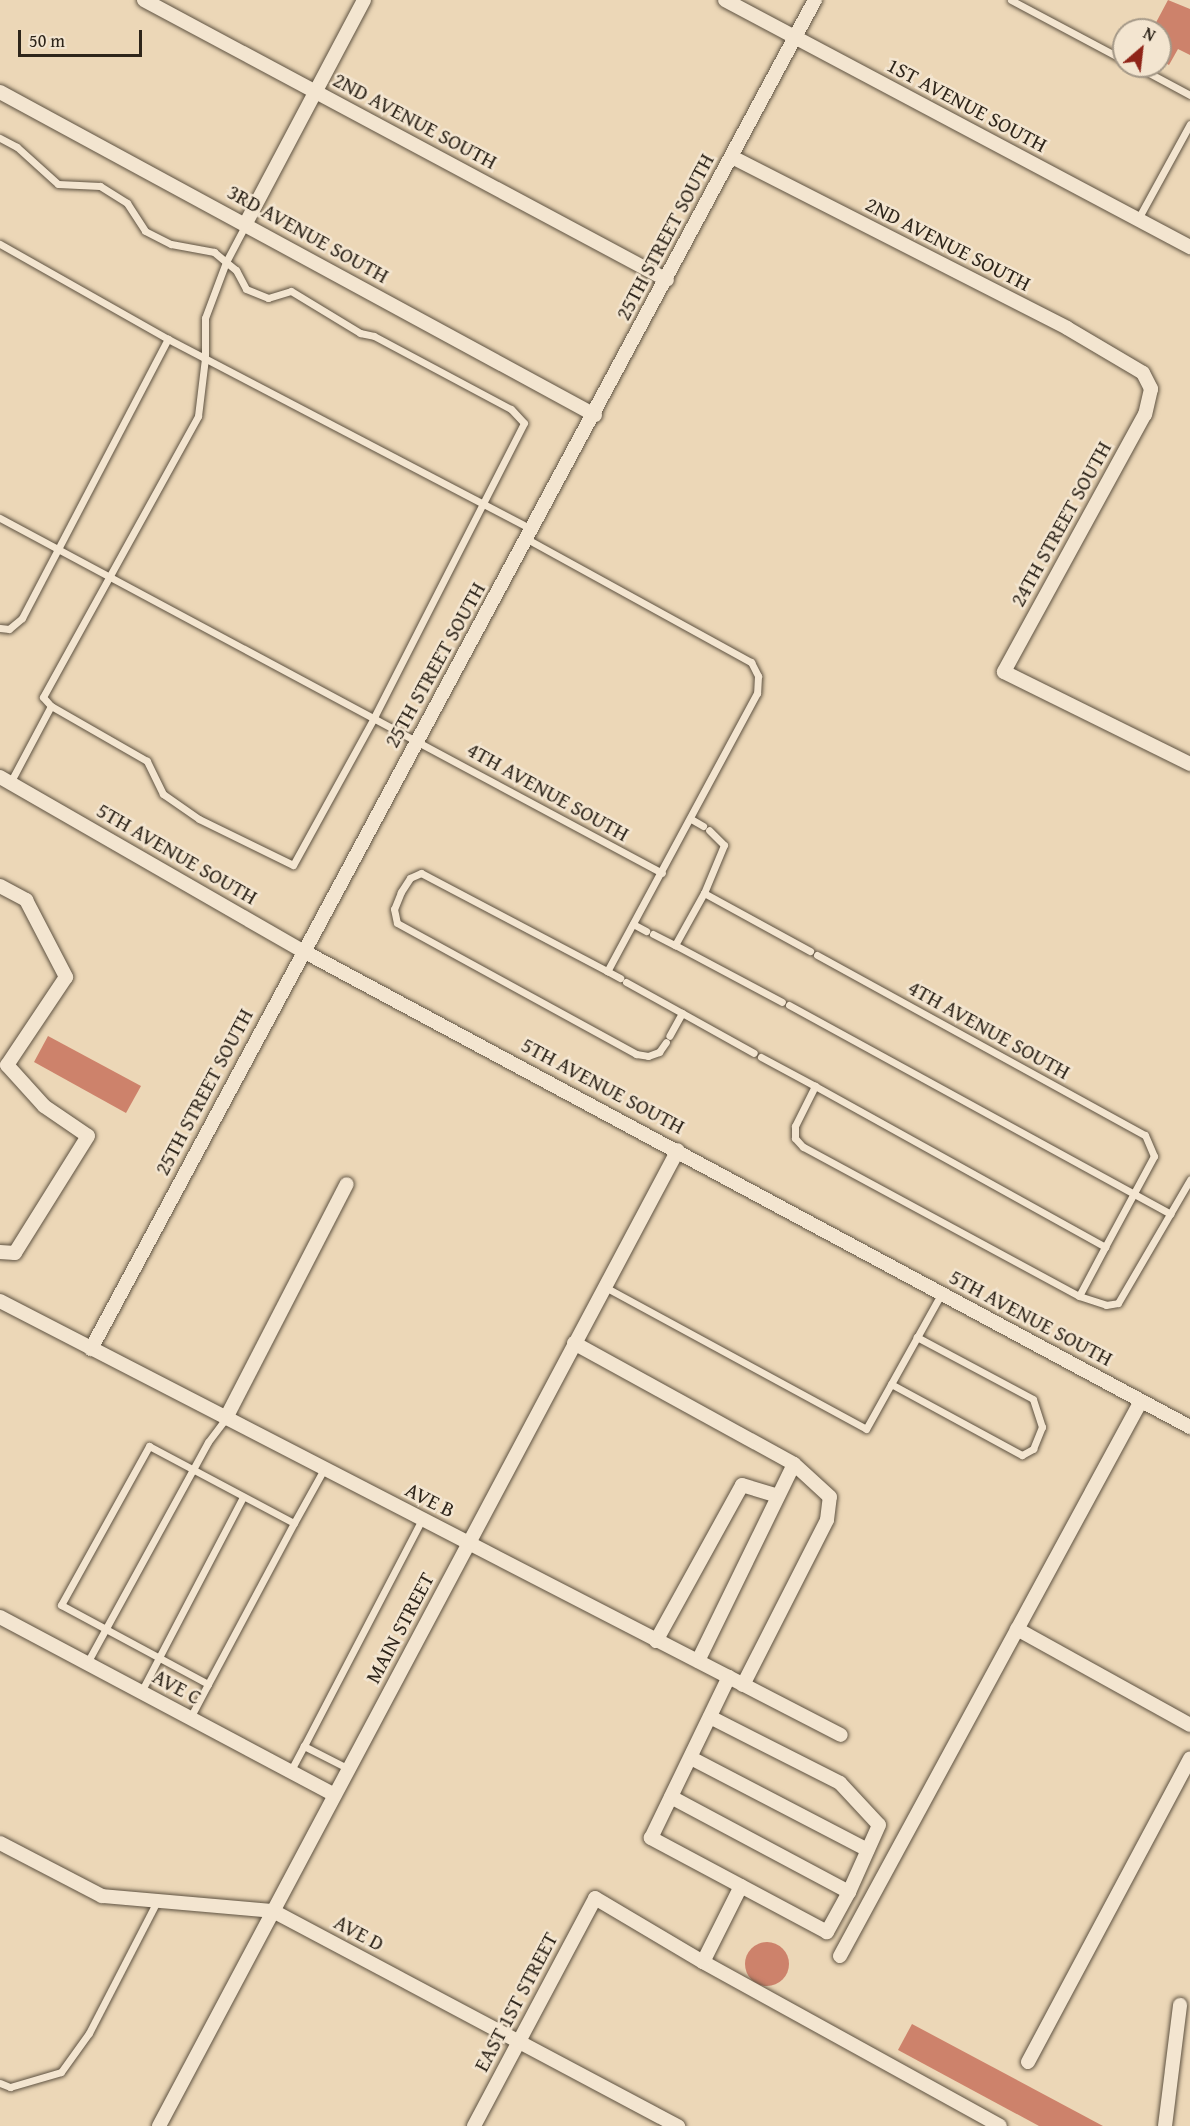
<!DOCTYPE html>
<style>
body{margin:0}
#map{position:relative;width:1190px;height:2126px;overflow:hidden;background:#ecd7b7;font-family:"Gentium Book Plus",serif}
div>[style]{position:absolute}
.building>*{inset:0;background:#cd826b}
.round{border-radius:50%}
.roads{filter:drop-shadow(0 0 2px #5e5241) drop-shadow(0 0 2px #5e5241)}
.lane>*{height:7px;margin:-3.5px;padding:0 3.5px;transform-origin:3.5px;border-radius:3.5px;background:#f3e5d0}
.street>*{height:14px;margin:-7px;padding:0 7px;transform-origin:7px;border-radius:7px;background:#f3e5d0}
span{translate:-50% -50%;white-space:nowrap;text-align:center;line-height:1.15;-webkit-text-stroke:5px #f3e5d0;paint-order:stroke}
.street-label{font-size:21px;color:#2e251a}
.north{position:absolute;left:1112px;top:18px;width:60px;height:60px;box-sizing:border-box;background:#f3e5d0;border:2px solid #a49887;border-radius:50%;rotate:28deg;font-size:16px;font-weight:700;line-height:24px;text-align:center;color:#2e251a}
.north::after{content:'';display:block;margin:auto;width:21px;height:27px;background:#8f2418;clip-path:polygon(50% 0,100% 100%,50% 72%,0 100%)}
.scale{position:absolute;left:18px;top:30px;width:124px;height:27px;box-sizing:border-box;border:3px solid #2e251a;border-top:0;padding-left:8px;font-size:18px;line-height:21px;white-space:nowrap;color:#2e251a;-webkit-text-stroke:4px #f3e5d0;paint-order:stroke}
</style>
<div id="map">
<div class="building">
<i style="clip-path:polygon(1168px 0,1190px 9px,1190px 55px,1178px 49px,1169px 65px,1160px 60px,1160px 30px,1152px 30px)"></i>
<i style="clip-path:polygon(48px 1036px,141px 1086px,126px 1113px,34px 1062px)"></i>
<i class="round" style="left:745px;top:1942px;width:44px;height:44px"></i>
<i style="clip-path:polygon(912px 2024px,1103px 2126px,1039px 2126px,898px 2050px)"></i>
</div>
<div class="roads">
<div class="lane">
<i style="left:1011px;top:0;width:128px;rotate:28deg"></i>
<i style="left:1136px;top:66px;width:61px;rotate:28.2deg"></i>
<i style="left:0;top:138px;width:19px;rotate:28deg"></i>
<i style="left:17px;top:147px;width:55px;rotate:42.1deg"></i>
<i style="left:58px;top:184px;width:42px;rotate:2.7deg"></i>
<i style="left:100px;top:186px;width:32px;rotate:32deg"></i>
<i style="left:127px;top:203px;width:33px;rotate:57deg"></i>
<i style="left:145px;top:231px;width:29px;rotate:27deg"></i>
<i style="left:171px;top:244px;width:44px;rotate:10.5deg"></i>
<i style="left:214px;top:252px;width:16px;rotate:40deg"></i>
<i style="left:226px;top:262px;width:13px;rotate:39deg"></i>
<i style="left:236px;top:270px;width:21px;rotate:62deg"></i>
<i style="left:246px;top:289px;width:24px;rotate:22deg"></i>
<i style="left:268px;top:298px;width:24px;rotate:-17deg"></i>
<i style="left:291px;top:291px;width:81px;rotate:31.3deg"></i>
<i style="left:360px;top:333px;width:14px;rotate:12deg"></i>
<i style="left:374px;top:336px;width:155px;rotate:28.1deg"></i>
<i style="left:511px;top:409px;width:19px;rotate:47deg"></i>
<i style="left:524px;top:423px;width:329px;rotate:117deg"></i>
<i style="left:375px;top:716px;width:170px;rotate:118.8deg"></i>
<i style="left:293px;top:865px;width:105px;rotate:-153.9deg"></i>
<i style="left:199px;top:819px;width:44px;rotate:-145.2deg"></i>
<i style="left:163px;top:794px;width:37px;rotate:-116deg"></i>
<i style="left:147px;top:761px;width:111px;rotate:-150.2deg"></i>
<i style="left:51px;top:706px;width:12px;rotate:-132deg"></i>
<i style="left:43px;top:697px;width:321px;rotate:-61.1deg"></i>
<i style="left:198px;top:416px;width:58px;rotate:-83.1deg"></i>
<i style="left:205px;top:358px;width:40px;rotate:-90deg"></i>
<i style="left:205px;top:318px;width:60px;rotate:-69.4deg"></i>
<i style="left:226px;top:262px;width:43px;rotate:-62.2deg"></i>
<i style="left:1138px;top:219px;width:108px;rotate:-61.3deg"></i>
<i style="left:0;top:244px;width:193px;rotate:29.5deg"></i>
<i style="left:0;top:518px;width:751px;rotate:28.2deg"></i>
<i style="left:527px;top:539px;width:256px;rotate:28.8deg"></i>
<i style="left:751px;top:662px;width:16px;rotate:63deg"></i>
<i style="left:758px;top:676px;width:17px;rotate:93deg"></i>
<i style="left:757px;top:693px;width:316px;rotate:118.3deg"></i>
<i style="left:607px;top:971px;width:210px;rotate:-152.2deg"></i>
<i style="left:421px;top:873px;width:12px;rotate:156deg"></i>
<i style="left:410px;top:878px;width:17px;rotate:123deg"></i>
<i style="left:401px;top:892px;width:18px;rotate:112deg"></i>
<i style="left:394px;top:909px;width:14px;rotate:78deg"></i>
<i style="left:397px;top:923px;width:273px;rotate:28.7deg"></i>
<i style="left:636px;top:1054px;width:12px;rotate:9deg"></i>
<i style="left:648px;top:1056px;width:12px;rotate:-20deg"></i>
<i style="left:659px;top:1052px;width:12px;rotate:-55deg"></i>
<i style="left:0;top:628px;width:9px;rotate:6deg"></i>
<i style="left:9px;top:629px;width:17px;rotate:-40deg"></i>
<i style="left:22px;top:618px;width:315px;rotate:-62.4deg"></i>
<i style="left:168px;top:339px;width:410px;rotate:27.6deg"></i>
<i style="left:10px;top:783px;width:87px;rotate:-62deg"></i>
<i style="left:691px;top:819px;width:14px;rotate:30deg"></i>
<i style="left:704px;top:893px;width:121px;rotate:28.7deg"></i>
<i style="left:633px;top:924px;width:15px;rotate:28deg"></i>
<i style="left:653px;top:934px;width:25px;rotate:27deg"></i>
<i style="left:675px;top:945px;width:60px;rotate:-60.9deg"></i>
<i style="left:704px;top:893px;width:52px;rotate:-67.4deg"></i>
<i style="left:724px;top:845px;width:21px;rotate:-135deg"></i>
<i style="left:675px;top:945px;width:121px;rotate:28deg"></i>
<i style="left:817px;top:955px;width:374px;rotate:28.8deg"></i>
<i style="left:1145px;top:1135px;width:23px;rotate:67deg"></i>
<i style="left:1154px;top:1156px;width:103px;rotate:118.3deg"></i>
<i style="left:607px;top:971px;width:15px;rotate:28deg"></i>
<i style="left:626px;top:982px;width:64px;rotate:29deg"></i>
<i style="left:682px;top:1013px;width:26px;rotate:119deg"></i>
<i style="left:789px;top:1005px;width:435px;rotate:28.7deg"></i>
<i style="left:682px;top:1013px;width:82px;rotate:29.1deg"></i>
<i style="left:761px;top:1057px;width:61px;rotate:28.2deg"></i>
<i style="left:815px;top:1086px;width:332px;rotate:29deg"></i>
<i style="left:1105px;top:1247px;width:55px;rotate:118deg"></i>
<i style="left:1079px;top:1296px;width:314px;rotate:-151.6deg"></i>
<i style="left:803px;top:1147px;width:12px;rotate:-132deg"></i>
<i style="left:795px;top:1138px;width:12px;rotate:-90deg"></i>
<i style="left:795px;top:1126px;width:45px;rotate:-63.4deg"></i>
<i style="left:605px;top:1287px;width:297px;rotate:28.5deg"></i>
<i style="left:866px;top:1429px;width:154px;rotate:-60.9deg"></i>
<i style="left:1079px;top:1296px;width:28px;rotate:18deg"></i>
<i style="left:1106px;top:1305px;width:12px;rotate:-9deg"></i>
<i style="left:1118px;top:1303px;width:143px;rotate:-59.7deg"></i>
<i style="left:891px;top:1384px;width:149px;rotate:28.5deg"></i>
<i style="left:1022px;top:1455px;width:13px;rotate:-29deg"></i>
<i style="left:1033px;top:1449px;width:24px;rotate:-68deg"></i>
<i style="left:1042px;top:1427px;width:29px;rotate:-108deg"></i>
<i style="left:1033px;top:1399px;width:132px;rotate:-151.9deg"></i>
<i style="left:294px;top:1523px;width:183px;rotate:118.1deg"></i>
<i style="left:208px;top:1684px;width:167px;rotate:-151.7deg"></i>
<i style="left:61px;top:1605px;width:182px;rotate:-61deg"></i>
<i style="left:149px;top:1446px;width:164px;rotate:28deg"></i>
<i style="left:294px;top:1523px;width:62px;rotate:-60.9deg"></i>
<i style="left:87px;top:1663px;width:252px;rotate:-61.3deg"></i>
<i style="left:208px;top:1442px;width:30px;rotate:-53deg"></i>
<i style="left:141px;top:1692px;width:220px;rotate:-62.4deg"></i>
<i style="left:190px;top:1718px;width:38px;rotate:-62deg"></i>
<i style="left:349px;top:1769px;width:51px;rotate:-152.9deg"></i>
<i style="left:304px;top:1746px;width:256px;rotate:-62.5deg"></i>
<i style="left:290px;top:1772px;width:30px;rotate:-62deg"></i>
<i style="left:0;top:2083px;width:11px;rotate:22deg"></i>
<i style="left:10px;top:2087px;width:53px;rotate:-16.4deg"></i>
<i style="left:61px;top:2072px;width:48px;rotate:-54.3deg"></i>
<i style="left:89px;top:2033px;width:148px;rotate:-62.7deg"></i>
</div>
<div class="street">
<i style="left:144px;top:0;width:593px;rotate:28.16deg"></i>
<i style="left:725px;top:0;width:527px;rotate:27.98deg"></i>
<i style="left:0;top:92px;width:677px;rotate:28.5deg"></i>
<i style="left:732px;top:157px;width:376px;rotate:27deg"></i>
<i style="left:1067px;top:328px;width:88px;rotate:30.6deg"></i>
<i style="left:1143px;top:373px;width:18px;rotate:63deg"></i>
<i style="left:1151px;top:389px;width:26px;rotate:103deg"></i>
<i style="left:1145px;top:414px;width:294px;rotate:118.7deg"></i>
<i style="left:1004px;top:672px;width:208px;rotate:26.3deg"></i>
<i style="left:246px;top:223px;width:252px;rotate:-62.1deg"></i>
<i style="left:0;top:777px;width:349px;rotate:29.9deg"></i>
<i style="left:303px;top:951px;width:1007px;rotate:28.22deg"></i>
<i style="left:0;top:886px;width:30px;rotate:28deg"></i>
<i style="left:26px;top:900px;width:87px;rotate:62.5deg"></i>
<i style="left:66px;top:977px;width:106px;rotate:123.8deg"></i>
<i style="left:7px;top:1065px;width:55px;rotate:47.9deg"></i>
<i style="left:44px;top:1106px;width:53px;rotate:34.3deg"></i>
<i style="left:88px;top:1136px;width:138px;rotate:122deg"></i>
<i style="left:15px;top:1253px;width:15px;rotate:-176deg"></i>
<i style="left:0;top:1301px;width:946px;rotate:27.3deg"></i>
<i style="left:574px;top:1343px;width:251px;rotate:28.8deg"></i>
<i style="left:794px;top:1464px;width:219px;rotate:116deg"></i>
<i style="left:91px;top:1349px;width:1531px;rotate:-61.78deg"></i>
<i style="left:226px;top:1418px;width:263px;rotate:-62.7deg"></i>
<i style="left:0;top:1617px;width:379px;rotate:28deg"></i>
<i style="left:1017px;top:1629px;width:198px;rotate:29deg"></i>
<i style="left:656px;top:1641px;width:178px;rotate:-61.1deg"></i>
<i style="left:742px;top:1485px;width:37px;rotate:17deg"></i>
<i style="left:743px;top:1685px;width:185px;rotate:-63deg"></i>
<i style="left:827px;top:1520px;width:23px;rotate:-83deg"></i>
<i style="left:830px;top:1497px;width:49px;rotate:-137.5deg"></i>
<i style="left:710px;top:1717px;width:146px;rotate:26.9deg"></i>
<i style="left:840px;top:1783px;width:57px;rotate:47.1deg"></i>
<i style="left:879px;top:1825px;width:73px;rotate:114.1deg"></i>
<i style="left:691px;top:1758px;width:199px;rotate:27.5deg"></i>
<i style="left:671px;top:1797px;width:202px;rotate:28.1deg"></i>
<i style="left:849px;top:1892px;width:46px;rotate:118.8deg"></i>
<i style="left:827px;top:1932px;width:200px;rotate:-151.9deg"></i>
<i style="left:651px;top:1838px;width:179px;rotate:-64.2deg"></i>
<i style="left:0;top:1843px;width:115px;rotate:27.5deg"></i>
<i style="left:102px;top:1896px;width:172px;rotate:5deg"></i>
<i style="left:273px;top:1911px;width:459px;rotate:28deg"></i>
<i style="left:840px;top:1956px;width:631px;rotate:-61.53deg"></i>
<i style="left:703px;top:1962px;width:339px;rotate:28.9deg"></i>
<i style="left:1028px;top:2062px;width:344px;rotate:-61.9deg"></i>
<i style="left:159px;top:2126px;width:1105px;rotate:-62deg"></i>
<i style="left:474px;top:2126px;width:258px;rotate:-62deg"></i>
<i style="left:595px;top:1898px;width:126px;rotate:30.7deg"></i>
<i style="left:703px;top:1962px;width:85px;rotate:-63.4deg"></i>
<i style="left:1165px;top:2126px;width:122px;rotate:-82.9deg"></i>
</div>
</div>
<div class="street-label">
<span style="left:967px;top:105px;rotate:28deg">1ST AVENUE SOUTH</span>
<span style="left:415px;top:121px;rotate:28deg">2ND AVENUE SOUTH</span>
<span style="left:308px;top:234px;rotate:29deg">3RD AVENUE SOUTH</span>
<span style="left:665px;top:237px;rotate:-62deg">25TH STREET SOUTH</span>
<span style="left:948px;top:244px;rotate:27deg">2ND AVENUE SOUTH</span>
<span style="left:1061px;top:524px;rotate:-61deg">24TH STREET SOUTH</span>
<span style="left:435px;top:665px;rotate:-61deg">25TH STREET SOUTH</span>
<span style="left:548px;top:792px;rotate:29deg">4TH AVENUE SOUTH</span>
<span style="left:177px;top:854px;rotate:30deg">5TH AVENUE SOUTH</span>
<span style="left:989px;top:1030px;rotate:29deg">4TH AVENUE SOUTH</span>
<span style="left:603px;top:1086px;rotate:28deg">5TH AVENUE SOUTH</span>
<span style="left:204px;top:1092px;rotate:-62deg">25TH STREET SOUTH</span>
<span style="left:1031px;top:1318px;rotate:28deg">5TH AVENUE SOUTH</span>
<span style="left:430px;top:1500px;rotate:27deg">AVE B</span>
<span style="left:400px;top:1628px;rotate:-62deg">MAIN STREET</span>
<span style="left:177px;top:1687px;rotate:28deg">AVE C</span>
<span style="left:359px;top:1933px;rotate:28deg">AVE D</span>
<span style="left:516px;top:2002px;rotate:-62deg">EAST 1ST STREET</span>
</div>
<div class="north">N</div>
<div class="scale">50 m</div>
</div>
